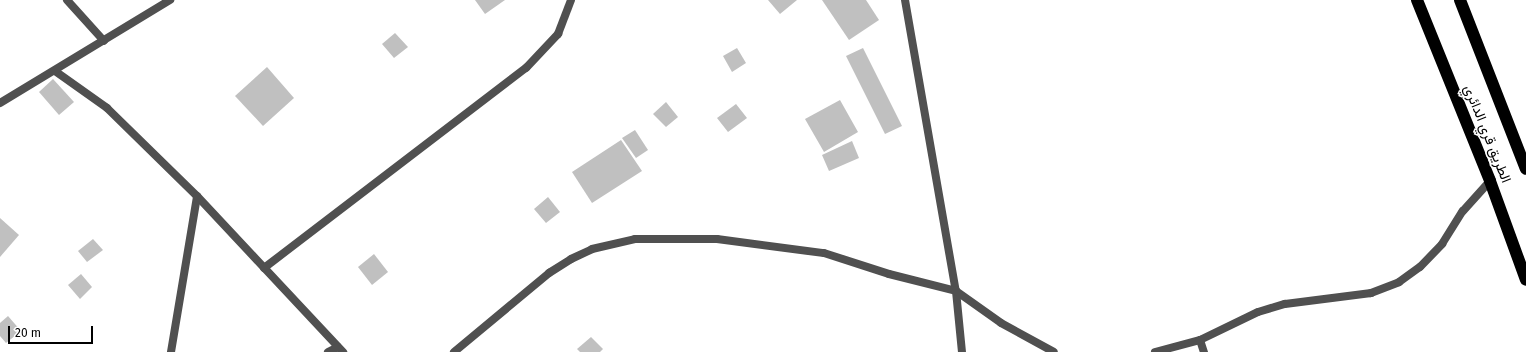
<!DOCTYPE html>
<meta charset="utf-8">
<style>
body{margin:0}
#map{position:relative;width:1526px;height:352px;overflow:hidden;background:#fff;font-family:"Fira Sans",Vazirmatn,sans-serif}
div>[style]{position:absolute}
.building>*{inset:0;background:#c0c0c0}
.lane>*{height:8px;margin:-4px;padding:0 4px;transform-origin:4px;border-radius:4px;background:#505050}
.street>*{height:8px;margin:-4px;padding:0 4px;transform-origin:4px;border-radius:4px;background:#505050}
.highway>*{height:12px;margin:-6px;padding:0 6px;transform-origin:6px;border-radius:6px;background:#000}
span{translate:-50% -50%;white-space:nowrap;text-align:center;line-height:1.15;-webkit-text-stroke:3px #fff;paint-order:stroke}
.street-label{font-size:14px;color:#000}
.scale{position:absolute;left:8px;top:326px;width:85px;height:18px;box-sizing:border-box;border:2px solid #000;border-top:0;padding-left:5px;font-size:12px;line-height:14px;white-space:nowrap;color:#000;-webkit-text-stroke:3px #fff;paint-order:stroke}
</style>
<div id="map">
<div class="building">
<i style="clip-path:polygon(475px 0,505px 0,485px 14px)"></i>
<i style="clip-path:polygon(768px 0,797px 0,780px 14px)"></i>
<i style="clip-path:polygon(822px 0,866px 0,879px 20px,849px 40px)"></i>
<i style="clip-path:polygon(395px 33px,408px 47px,394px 58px,382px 44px)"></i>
<i style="clip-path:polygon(737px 48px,746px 63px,732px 72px,723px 56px)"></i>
<i style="clip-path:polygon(863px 48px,902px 126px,885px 134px,846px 56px)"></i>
<i style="clip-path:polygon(267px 67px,294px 98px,263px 126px,235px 96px)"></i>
<i style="clip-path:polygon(53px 79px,74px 102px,59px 115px,39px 92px)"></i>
<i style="clip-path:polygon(840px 100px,858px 132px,824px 152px,805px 119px)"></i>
<i style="clip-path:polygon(666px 102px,678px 117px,666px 127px,653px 114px)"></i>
<i style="clip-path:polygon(736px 104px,747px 118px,728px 132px,717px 118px)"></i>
<i style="clip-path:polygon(635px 130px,648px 150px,636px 158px,622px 138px)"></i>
<i style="clip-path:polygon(621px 140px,642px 171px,592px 203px,572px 172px)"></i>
<i style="clip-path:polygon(852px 141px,859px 158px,829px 171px,822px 155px)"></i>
<i style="clip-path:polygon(548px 197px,560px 212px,546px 223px,534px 209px)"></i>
<i style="clip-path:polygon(0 218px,19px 235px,0 257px)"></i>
<i style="clip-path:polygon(93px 239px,103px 250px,87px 262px,78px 251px)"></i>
<i style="clip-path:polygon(374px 254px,388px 272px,372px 285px,358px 267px)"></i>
<i style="clip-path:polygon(81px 274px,92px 287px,80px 299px,68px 285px)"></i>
<i style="clip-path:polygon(8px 316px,21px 331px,6px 343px,0 336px,0 323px)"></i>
<i style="clip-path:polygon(591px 337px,603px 349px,600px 352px,580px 352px,577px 349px)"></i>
</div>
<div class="lane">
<i style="left:905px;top:0;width:295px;rotate:80.1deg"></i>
</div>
<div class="street">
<i style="left:67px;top:0;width:55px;rotate:47.9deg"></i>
<i style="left:55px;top:71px;width:64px;rotate:35.4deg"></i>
<i style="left:107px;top:108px;width:126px;rotate:44.4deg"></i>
<i style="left:197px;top:196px;width:214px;rotate:46.9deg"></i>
<i style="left:0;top:103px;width:199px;rotate:-31.2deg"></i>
<i style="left:264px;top:268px;width:330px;rotate:-37.4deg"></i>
<i style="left:526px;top:68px;width:47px;rotate:-46.7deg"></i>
<i style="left:558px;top:34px;width:36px;rotate:-69deg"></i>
<i style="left:956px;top:291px;width:61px;rotate:84.4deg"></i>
<i style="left:1200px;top:340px;width:13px;rotate:72deg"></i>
<i style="left:171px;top:352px;width:158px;rotate:-80.5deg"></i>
<i style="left:328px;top:352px;width:11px;rotate:-27deg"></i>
<i style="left:454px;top:352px;width:124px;rotate:-39.7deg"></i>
<i style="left:549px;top:273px;width:26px;rotate:-32deg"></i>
<i style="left:571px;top:259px;width:23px;rotate:-25deg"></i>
<i style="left:592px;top:249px;width:44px;rotate:-13.1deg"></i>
<i style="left:635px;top:239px;width:82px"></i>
<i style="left:717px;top:239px;width:108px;rotate:7.5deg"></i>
<i style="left:824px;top:253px;width:68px;rotate:17.9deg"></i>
<i style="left:889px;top:274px;width:69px;rotate:14.2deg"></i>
<i style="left:956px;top:291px;width:55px;rotate:35.4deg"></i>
<i style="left:1001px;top:323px;width:60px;rotate:28.7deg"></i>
<i style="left:1155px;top:352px;width:47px;rotate:-14.9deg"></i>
<i style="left:1200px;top:340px;width:64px;rotate:-25.8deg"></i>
<i style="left:1258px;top:312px;width:28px;rotate:-17deg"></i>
<i style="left:1285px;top:304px;width:87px;rotate:-7.3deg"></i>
<i style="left:1371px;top:293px;width:30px;rotate:-21deg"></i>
<i style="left:1399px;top:282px;width:26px;rotate:-36deg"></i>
<i style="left:1420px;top:267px;width:32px;rotate:-46deg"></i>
<i style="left:1442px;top:244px;width:39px;rotate:-58deg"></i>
<i style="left:1463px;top:211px;width:40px;rotate:-48deg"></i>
</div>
<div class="highway">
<i style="left:1417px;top:0;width:195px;rotate:68deg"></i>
<i style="left:1490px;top:181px;width:105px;rotate:70deg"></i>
<i style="left:1460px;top:0;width:181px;rotate:68.7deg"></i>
</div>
<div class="street-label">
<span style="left:1487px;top:134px;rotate:68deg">الطريق قري الدائري</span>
</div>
<div class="scale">20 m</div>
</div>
